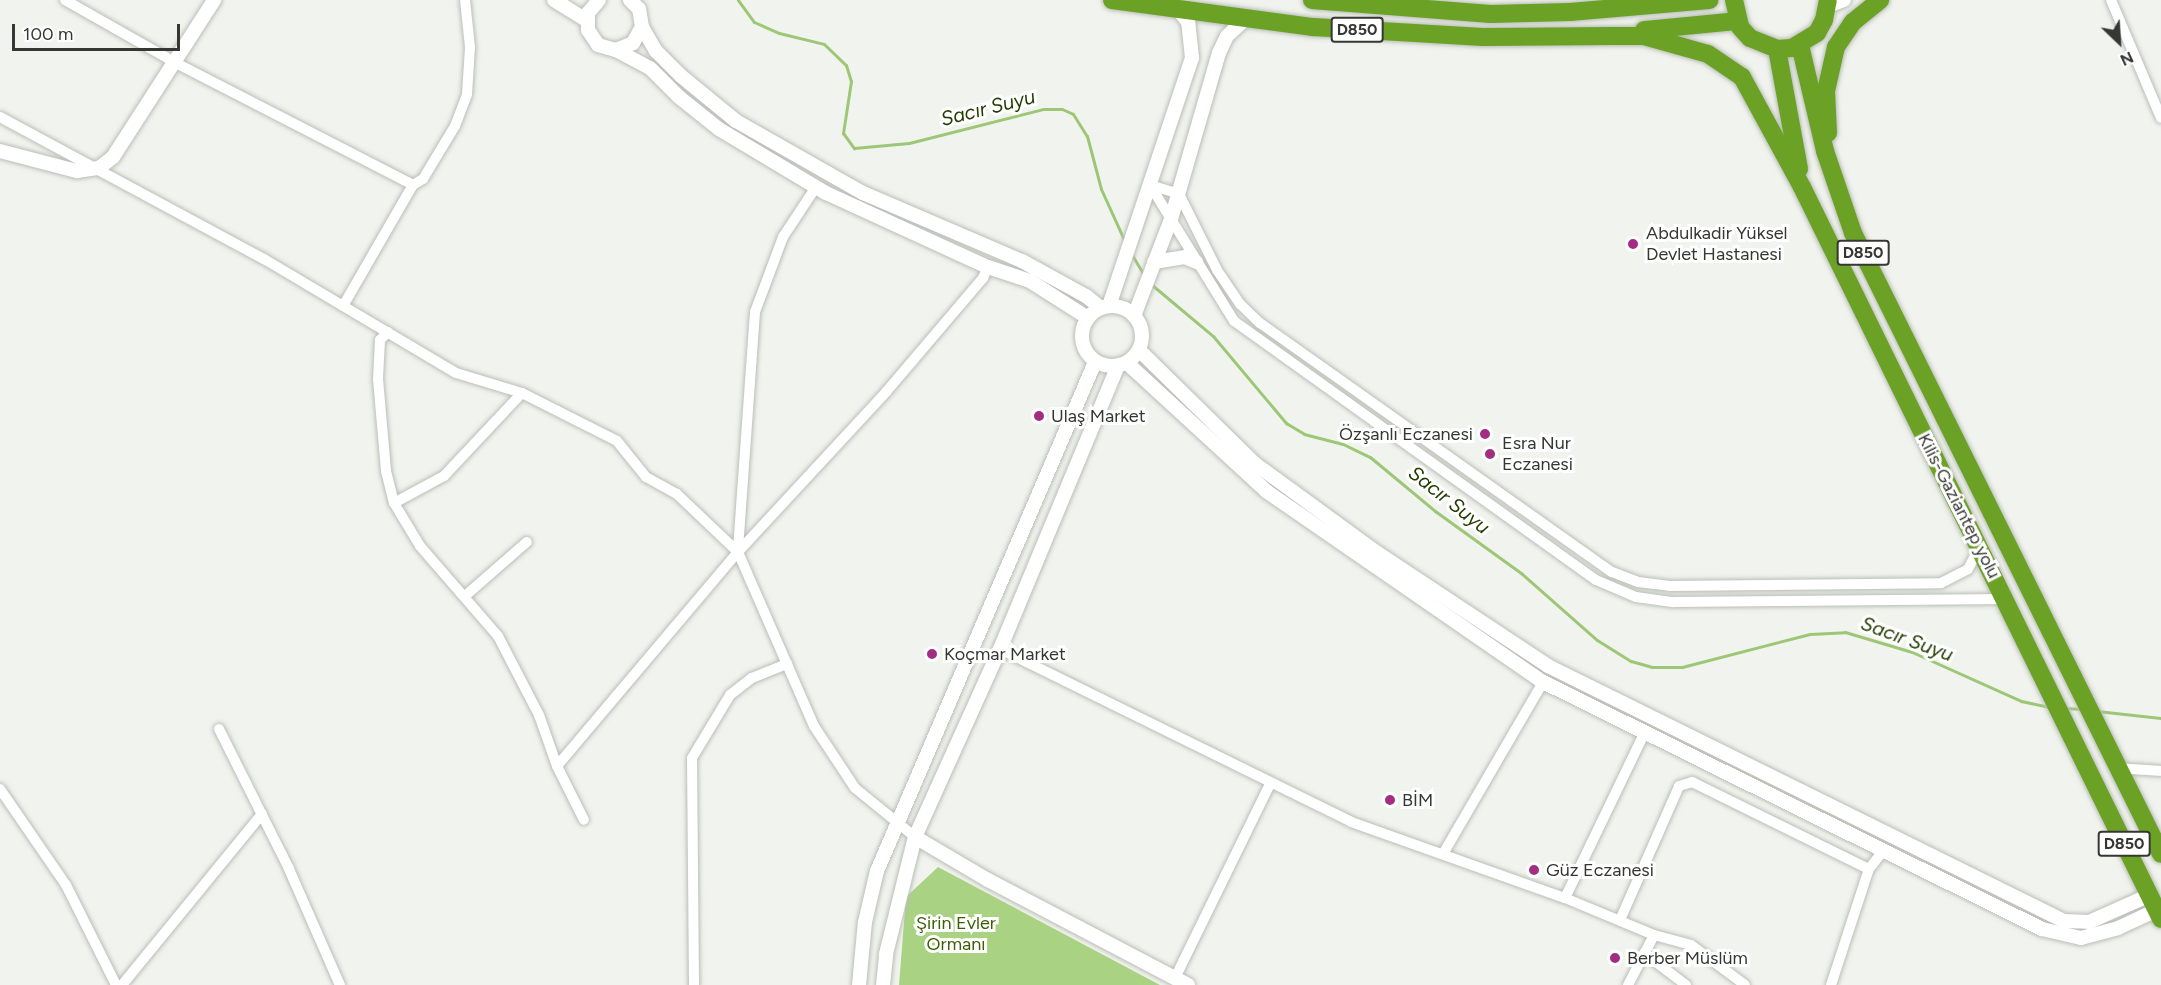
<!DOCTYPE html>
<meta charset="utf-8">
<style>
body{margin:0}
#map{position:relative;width:2161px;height:985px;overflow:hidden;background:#f1f4ee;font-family:Figtree,sans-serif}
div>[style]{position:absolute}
.forest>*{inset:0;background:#a9d382}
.stream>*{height:3px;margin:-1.5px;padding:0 1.5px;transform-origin:1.5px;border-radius:1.5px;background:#9dc776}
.roads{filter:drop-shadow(0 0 2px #babeb7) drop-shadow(0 0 2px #babeb7)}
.street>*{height:10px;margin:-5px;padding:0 5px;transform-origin:5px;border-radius:5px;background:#fff}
.secondary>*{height:14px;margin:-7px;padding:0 7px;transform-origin:7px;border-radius:7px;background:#fff}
.secondary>.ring{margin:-7px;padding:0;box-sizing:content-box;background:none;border:14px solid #fff;border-radius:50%}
.highway>*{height:18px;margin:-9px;padding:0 9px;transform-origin:9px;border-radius:9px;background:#6ba225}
.dots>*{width:16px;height:16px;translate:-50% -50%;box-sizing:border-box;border:3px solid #fff;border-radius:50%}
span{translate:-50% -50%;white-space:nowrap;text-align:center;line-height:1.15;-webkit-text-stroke:6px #fff;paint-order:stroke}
.shield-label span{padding:2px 4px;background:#fff;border:2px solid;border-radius:4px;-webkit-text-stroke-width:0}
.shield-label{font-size:16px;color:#363734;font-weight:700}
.poi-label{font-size:18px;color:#363734}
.left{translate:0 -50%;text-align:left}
.right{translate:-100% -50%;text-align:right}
.street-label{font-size:18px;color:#363734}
.park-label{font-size:18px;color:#3a5f04}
.water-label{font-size:20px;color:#233c00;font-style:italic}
.north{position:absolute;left:2089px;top:12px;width:60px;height:60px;-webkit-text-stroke:4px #fff;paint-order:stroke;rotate:155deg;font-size:16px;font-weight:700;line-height:24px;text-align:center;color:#363734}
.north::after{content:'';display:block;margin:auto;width:21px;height:27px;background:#363734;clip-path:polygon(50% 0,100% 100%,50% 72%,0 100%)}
.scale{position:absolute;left:12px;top:24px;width:168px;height:27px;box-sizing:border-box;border:3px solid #363734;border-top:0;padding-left:8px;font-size:18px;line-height:21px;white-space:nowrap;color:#363734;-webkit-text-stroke:4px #fff;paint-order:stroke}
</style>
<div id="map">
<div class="forest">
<i style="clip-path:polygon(938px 867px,1160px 985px,899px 985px,906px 897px)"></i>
</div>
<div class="stream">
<i style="left:738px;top:0;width:27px;rotate:54deg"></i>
<i style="left:754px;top:22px;width:27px;rotate:24deg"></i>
<i style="left:779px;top:33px;width:46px;rotate:13.7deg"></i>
<i style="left:824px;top:44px;width:30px;rotate:44deg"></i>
<i style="left:846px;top:65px;width:17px;rotate:73deg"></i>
<i style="left:851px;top:81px;width:53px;rotate:98.7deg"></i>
<i style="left:843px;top:133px;width:19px;rotate:54deg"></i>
<i style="left:854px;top:148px;width:55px;rotate:-5.2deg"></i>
<i style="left:909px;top:143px;width:138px;rotate:-14.2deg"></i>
<i style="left:1043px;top:109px;width:19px"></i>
<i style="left:1062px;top:109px;width:12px;rotate:24deg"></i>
<i style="left:1073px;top:114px;width:26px;rotate:58deg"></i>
<i style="left:1087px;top:136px;width:55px;rotate:75.2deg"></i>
<i style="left:1101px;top:189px;width:60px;rotate:65.6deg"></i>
<i style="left:1132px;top:255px;width:23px;rotate:59deg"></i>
<i style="left:1152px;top:285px;width:80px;rotate:39.9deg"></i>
<i style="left:1213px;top:336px;width:114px;rotate:50deg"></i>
<i style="left:1286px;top:423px;width:21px;rotate:31deg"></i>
<i style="left:1304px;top:434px;width:40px;rotate:14.4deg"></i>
<i style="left:1343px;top:444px;width:30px;rotate:26deg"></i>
<i style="left:1370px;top:457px;width:85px;rotate:39.7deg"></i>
<i style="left:1435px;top:511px;width:106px;rotate:35.8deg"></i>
<i style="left:1521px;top:573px;width:101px;rotate:41.4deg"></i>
<i style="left:1597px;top:640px;width:40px;rotate:32deg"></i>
<i style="left:1631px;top:661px;width:22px;rotate:16deg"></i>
<i style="left:1652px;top:667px;width:30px"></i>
<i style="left:1682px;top:667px;width:132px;rotate:-14.5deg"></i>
<i style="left:1810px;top:634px;width:35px;rotate:-3deg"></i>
<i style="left:1845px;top:632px;width:70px;rotate:16.6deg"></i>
<i style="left:1912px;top:652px;width:120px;rotate:24.2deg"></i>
<i style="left:2021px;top:701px;width:29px;rotate:12deg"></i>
<i style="left:2064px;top:708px;width:18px;rotate:3deg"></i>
<i style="left:2097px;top:711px;width:64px;rotate:6.2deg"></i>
</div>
<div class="roads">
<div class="street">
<i style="left:65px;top:0;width:125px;rotate:29.6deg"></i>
<i style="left:174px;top:62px;width:269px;rotate:27.2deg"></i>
<i style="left:413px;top:185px;width:12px;rotate:-31deg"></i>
<i style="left:423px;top:179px;width:62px;rotate:-58.9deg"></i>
<i style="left:455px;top:126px;width:34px;rotate:-69deg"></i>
<i style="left:467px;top:94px;width:47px;rotate:-86.3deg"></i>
<i style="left:470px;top:47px;width:47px;rotate:-96.1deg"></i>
<i style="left:2111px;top:0;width:128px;rotate:67deg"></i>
<i style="left:0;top:117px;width:300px;rotate:28.3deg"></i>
<i style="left:264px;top:259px;width:223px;rotate:30.7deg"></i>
<i style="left:456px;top:373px;width:69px;rotate:16.9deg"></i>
<i style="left:522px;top:393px;width:106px;rotate:26.8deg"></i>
<i style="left:617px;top:441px;width:46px;rotate:51.1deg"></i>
<i style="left:646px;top:477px;width:35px;rotate:29deg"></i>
<i style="left:677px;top:494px;width:84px;rotate:43.6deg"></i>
<i style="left:1150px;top:185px;width:160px;rotate:58.3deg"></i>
<i style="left:1234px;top:321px;width:445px;rotate:35.6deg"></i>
<i style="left:1596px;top:580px;width:43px;rotate:23deg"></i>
<i style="left:1636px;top:597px;width:37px;rotate:8deg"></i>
<i style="left:1673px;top:602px;width:333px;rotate:-0.5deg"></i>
<i style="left:1150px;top:185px;width:30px;rotate:17deg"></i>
<i style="left:1179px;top:194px;width:85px;rotate:63.4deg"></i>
<i style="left:1217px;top:270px;width:41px;rotate:55.9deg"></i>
<i style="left:1240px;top:304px;width:28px;rotate:44deg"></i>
<i style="left:1260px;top:323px;width:431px;rotate:35.3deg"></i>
<i style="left:1612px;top:572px;width:28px;rotate:21deg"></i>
<i style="left:1638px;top:582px;width:32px;rotate:7deg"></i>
<i style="left:1670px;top:586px;width:271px;rotate:-0.6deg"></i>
<i style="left:1941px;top:583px;width:30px;rotate:-27deg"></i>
<i style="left:1968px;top:569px;width:24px;rotate:-62deg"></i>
<i style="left:816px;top:187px;width:60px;rotate:123.4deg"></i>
<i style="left:783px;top:237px;width:80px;rotate:110.5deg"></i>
<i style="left:755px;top:312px;width:241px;rotate:94.1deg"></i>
<i style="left:738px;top:552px;width:190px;rotate:66.4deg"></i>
<i style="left:814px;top:726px;width:74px;rotate:56.5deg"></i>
<i style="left:855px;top:788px;width:77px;rotate:39.2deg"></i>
<i style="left:343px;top:306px;width:140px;rotate:-60deg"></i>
<i style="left:388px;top:332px;width:11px;rotate:135deg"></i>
<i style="left:380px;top:340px;width:39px;rotate:93deg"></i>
<i style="left:378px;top:379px;width:92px;rotate:85deg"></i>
<i style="left:386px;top:471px;width:33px;rotate:76deg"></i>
<i style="left:394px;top:503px;width:50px;rotate:58.8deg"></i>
<i style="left:420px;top:546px;width:119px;rotate:49.1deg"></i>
<i style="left:498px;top:636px;width:89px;rotate:62.6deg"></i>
<i style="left:539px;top:715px;width:54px;rotate:70.6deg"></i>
<i style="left:557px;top:766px;width:60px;rotate:63.4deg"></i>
<i style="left:394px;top:503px;width:57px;rotate:-28.4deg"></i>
<i style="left:444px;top:476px;width:114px;rotate:-46.8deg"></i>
<i style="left:465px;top:596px;width:82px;rotate:-41.1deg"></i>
<i style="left:1000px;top:649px;width:391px;rotate:26.2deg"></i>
<i style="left:1351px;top:822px;width:227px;rotate:19.6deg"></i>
<i style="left:1565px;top:898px;width:96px;rotate:22.6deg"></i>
<i style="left:1654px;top:935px;width:38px;rotate:15deg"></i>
<i style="left:1691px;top:945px;width:67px;rotate:36.5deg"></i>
<i style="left:219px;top:729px;width:157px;rotate:63.4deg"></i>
<i style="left:289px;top:869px;width:127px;rotate:66.3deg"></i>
<i style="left:557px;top:766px;width:280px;rotate:-49.8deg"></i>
<i style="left:738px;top:552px;width:218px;rotate:-47.2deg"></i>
<i style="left:886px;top:392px;width:150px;rotate:-49.6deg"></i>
<i style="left:983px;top:278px;width:12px;rotate:-66deg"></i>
<i style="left:2117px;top:768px;width:44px;rotate:3.9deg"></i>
<i style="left:0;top:789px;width:116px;rotate:55.5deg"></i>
<i style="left:66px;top:885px;width:112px;rotate:63.4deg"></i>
<i style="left:1443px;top:854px;width:199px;rotate:-59.8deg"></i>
<i style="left:1565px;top:898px;width:182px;rotate:-64.3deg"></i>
<i style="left:1620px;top:920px;width:146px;rotate:-66.2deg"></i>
<i style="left:1679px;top:786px;width:14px;rotate:-17deg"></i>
<i style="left:1692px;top:782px;width:197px;rotate:26.2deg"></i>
<i style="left:1644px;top:953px;width:53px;rotate:37.3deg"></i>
<i style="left:1175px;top:978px;width:216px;rotate:-63.9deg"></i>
<i style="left:122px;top:985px;width:221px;rotate:-50.7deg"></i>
<i style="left:694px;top:985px;width:227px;rotate:-90.5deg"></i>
<i style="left:692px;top:758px;width:74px;rotate:-58.9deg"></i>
<i style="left:730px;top:695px;width:28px;rotate:-38deg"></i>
<i style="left:752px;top:678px;width:38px;rotate:-22deg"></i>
<i style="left:1628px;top:985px;width:56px;rotate:-62.5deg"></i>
<i style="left:1831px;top:985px;width:122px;rotate:-71.9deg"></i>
<i style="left:1869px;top:869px;width:23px;rotate:-52deg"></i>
</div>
<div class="secondary">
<i style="left:554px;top:0;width:39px;rotate:32deg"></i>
<i style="left:599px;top:0;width:17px;rotate:130deg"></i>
<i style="left:588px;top:13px;width:17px;rotate:90deg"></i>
<i style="left:588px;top:30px;width:18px;rotate:56deg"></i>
<i style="left:598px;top:45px;width:19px;rotate:16deg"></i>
<i style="left:616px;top:50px;width:18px;rotate:-22deg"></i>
<i style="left:633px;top:43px;width:18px;rotate:-61deg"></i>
<i style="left:642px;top:27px;width:18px;rotate:-99deg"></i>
<i style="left:639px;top:9px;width:13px;rotate:-135deg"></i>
<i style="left:1828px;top:6px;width:17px;rotate:-21deg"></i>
<i style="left:642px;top:27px;width:28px;rotate:60deg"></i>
<i style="left:656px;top:51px;width:35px;rotate:45deg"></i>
<i style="left:681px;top:76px;width:71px;rotate:39.3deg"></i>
<i style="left:736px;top:121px;width:146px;rotate:29.6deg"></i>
<i style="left:863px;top:193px;width:173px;rotate:23.2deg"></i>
<i style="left:1022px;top:261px;width:73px;rotate:28.7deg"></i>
<i style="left:1086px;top:296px;width:19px;rotate:39deg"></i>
<i style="left:616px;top:50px;width:38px;rotate:28deg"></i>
<i style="left:650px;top:68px;width:41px;rotate:45deg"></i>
<i style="left:679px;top:97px;width:51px;rotate:38.7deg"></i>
<i style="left:719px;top:129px;width:125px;rotate:30.9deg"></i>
<i style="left:826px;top:193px;width:178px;rotate:24.6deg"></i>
<i style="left:988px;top:267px;width:44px;rotate:18.4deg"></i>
<i style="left:1030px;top:281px;width:69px;rotate:32.5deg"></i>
<i style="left:0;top:151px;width:80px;rotate:14.6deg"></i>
<i style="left:77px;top:171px;width:22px;rotate:-8deg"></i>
<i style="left:99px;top:168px;width:18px;rotate:-38deg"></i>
<i style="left:113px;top:157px;width:187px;rotate:-57.2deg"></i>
<i style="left:1154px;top:262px;width:31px;rotate:-9deg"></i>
<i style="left:1185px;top:257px;width:12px;rotate:24deg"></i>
<i class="ring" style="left:1082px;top:306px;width:46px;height:46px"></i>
<i style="left:1109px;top:306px;width:262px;rotate:-71.5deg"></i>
<i style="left:1192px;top:58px;width:36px;rotate:-96deg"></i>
<i style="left:1188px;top:22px;width:16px;rotate:-128deg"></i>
<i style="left:1134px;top:316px;width:104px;rotate:-69.1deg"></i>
<i style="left:1171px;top:219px;width:173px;rotate:-73.9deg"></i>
<i style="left:1219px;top:53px;width:19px;rotate:-65deg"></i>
<i style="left:1227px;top:36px;width:26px;rotate:-43deg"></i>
<i style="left:1139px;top:350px;width:161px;rotate:44.5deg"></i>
<i style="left:1254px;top:463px;width:151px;rotate:36.1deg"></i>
<i style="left:1376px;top:552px;width:206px;rotate:33.5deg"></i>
<i style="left:1548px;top:666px;width:576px;rotate:26.3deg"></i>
<i style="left:2064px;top:921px;width:25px;rotate:2deg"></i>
<i style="left:2089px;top:922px;width:67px;rotate:-23.9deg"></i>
<i style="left:1127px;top:363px;width:189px;rotate:42.6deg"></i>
<i style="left:1266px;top:491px;width:336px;rotate:34.6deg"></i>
<i style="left:1543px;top:682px;width:557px;rotate:26.33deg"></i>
<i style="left:2042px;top:929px;width:40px;rotate:13deg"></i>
<i style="left:2081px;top:938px;width:38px;rotate:-15deg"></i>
<i style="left:2118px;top:928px;width:43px;rotate:-24.8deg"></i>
<i style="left:915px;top:837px;width:85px;rotate:30.5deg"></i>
<i style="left:988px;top:880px;width:226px;rotate:27.7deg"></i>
<i style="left:859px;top:985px;width:63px;rotate:-84.6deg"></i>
<i style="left:865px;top:922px;width:52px;rotate:-76.8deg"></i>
<i style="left:877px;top:871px;width:554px;rotate:-66.81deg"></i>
<i style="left:883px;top:985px;width:31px;rotate:-84deg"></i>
<i style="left:886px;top:954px;width:121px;rotate:-76.1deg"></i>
<i style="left:915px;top:837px;width:206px;rotate:-65.7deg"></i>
<i style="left:1000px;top:649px;width:307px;rotate:-67.4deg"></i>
</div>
<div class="highway">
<i style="left:1112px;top:0;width:203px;rotate:7.7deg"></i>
<i style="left:1313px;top:27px;width:170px;rotate:3.4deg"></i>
<i style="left:1483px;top:37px;width:161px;rotate:-0.4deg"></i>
<i style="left:1644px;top:36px;width:66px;rotate:15.7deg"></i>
<i style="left:1708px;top:54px;width:41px;rotate:34.1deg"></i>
<i style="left:1742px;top:77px;width:125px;rotate:61.4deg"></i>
<i style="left:1802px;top:187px;width:815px;rotate:63.87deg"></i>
<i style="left:1312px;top:0;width:179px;rotate:4.5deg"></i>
<i style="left:1490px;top:14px;width:80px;rotate:-1.4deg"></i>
<i style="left:1570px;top:12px;width:140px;rotate:-4.9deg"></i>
<i style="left:1734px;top:0;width:28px;rotate:77deg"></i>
<i style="left:1740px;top:27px;width:15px;rotate:48deg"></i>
<i style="left:1750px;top:38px;width:29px;rotate:22deg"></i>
<i style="left:1777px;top:49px;width:15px;rotate:-4deg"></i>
<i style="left:1792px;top:48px;width:29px;rotate:-31deg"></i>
<i style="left:1817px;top:33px;width:15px;rotate:-62deg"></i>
<i style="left:1824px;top:20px;width:20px;rotate:-79deg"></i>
<i style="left:1644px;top:30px;width:94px;rotate:-5.5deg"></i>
<i style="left:1800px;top:45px;width:109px;rotate:76.7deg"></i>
<i style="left:1825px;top:151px;width:87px;rotate:71.1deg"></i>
<i style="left:1853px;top:233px;width:693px;rotate:63.62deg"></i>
<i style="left:1777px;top:49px;width:122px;rotate:79.6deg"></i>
<i style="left:1828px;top:133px;width:42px;rotate:-92.7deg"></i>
<i style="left:1826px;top:91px;width:45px;rotate:-77.2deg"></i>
<i style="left:1836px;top:47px;width:30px;rotate:-56deg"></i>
<i style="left:1853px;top:22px;width:35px;rotate:-39deg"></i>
</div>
</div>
<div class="dots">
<i style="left:1633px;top:244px;background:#a42d84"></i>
<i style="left:1039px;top:416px;background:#a42d84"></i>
<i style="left:1485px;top:434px;background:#a42d84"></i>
<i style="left:1490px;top:454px;background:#a42d84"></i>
<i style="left:932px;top:654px;background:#a42d84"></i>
<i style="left:1390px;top:800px;background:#a42d84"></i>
<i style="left:1534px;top:870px;background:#a42d84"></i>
<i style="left:1615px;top:958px;background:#a42d84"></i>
</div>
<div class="shield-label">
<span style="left:1357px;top:30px">D850</span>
<span style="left:1863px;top:253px">D850</span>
<span style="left:2124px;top:844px">D850</span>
</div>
<div class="poi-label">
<span class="left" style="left:1646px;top:244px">Abdulkadir Yüksel<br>Devlet Hastanesi</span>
<span class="left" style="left:1051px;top:416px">Ulaş Market</span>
<span class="right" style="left:1473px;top:434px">Özşanlı Eczanesi</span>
<span class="left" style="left:1502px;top:454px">Esra Nur<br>Eczanesi</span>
<span class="left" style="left:944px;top:654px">Koçmar Market</span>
<span class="left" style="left:1402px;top:800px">BİM</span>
<span class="left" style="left:1546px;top:870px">Güz Eczanesi</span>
<span class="left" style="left:1627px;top:958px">Berber Müslüm</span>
</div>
<div class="street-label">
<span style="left:1959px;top:506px;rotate:63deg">Kilis-Gaziantep yolu</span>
</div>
<div class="park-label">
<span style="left:956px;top:934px">Şirin Evler<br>Ormanı</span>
</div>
<div class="water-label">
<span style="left:988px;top:108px;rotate:-14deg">Sacır Suyu</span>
<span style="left:1449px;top:500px;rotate:38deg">Sacır Suyu</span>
<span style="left:1907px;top:639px;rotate:20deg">Sacır Suyu</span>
</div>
<div class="north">N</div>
<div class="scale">100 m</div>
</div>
